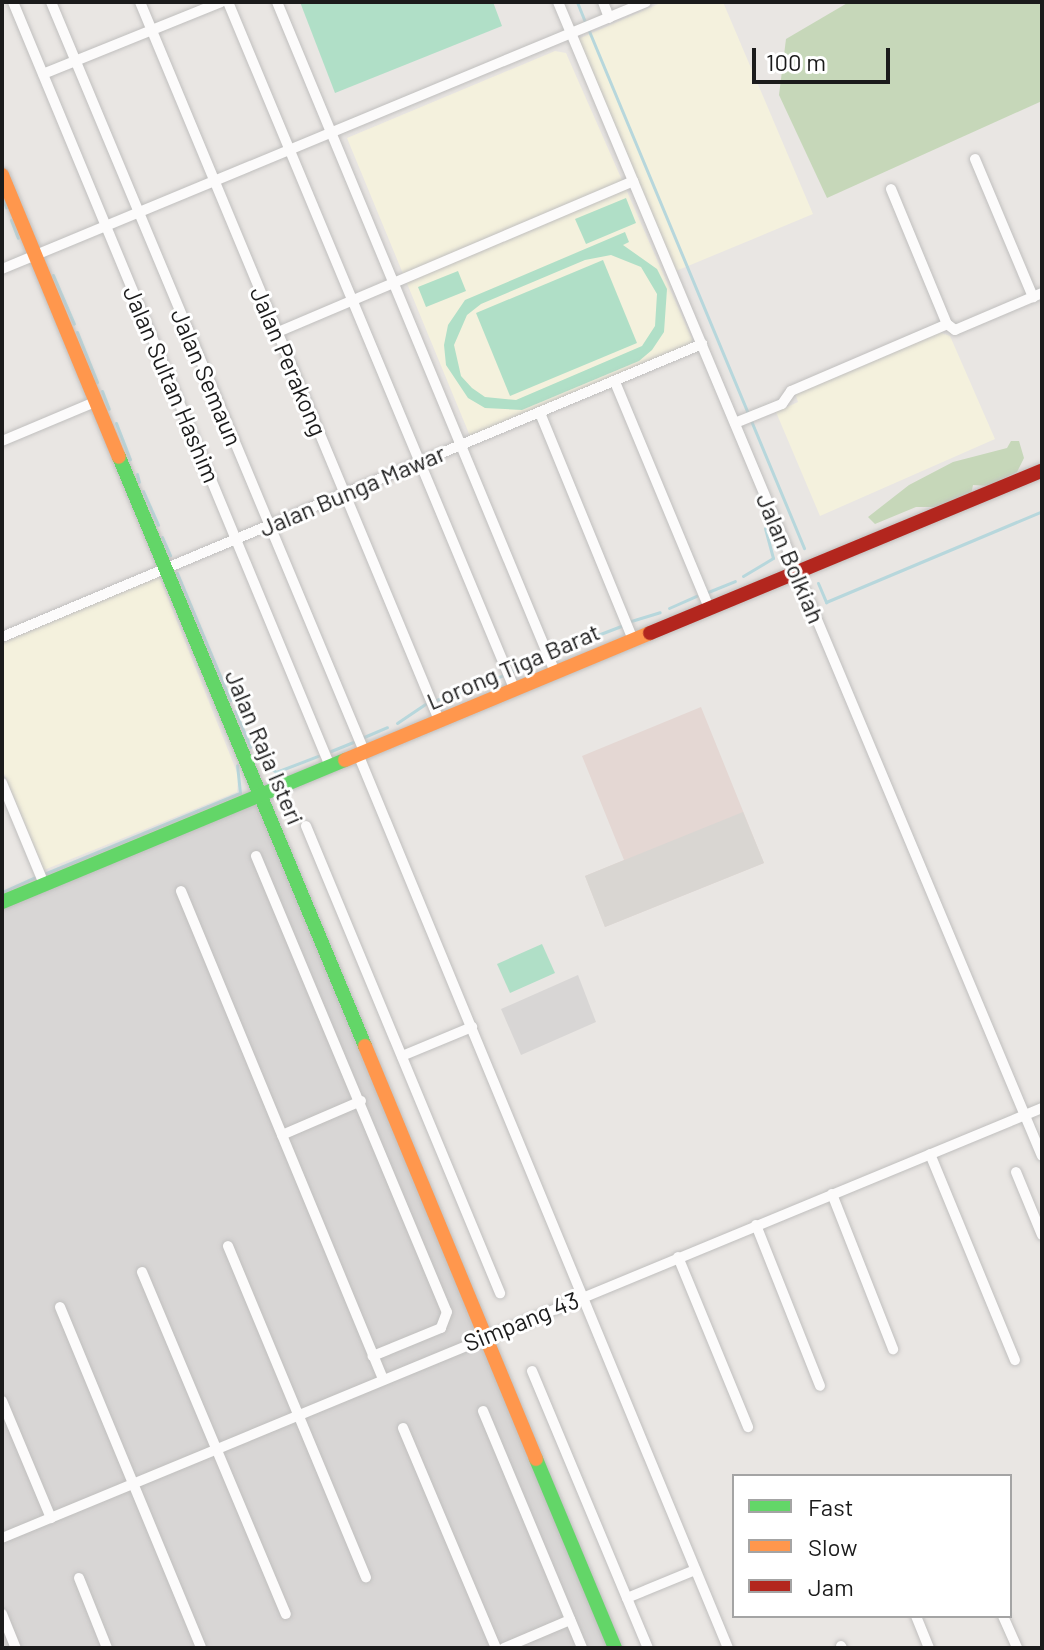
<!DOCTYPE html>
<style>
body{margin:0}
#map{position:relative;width:1044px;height:1650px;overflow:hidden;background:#e9e6e3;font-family:Barlow,sans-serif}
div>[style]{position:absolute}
.residential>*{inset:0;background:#d8d6d5}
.education>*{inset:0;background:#f4f1dd}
.military>*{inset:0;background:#e4d7d3}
.airport>*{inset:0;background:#d9d6d2}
.forest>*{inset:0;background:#c6d7b9}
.pitch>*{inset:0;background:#b0dfc7}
.stream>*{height:3px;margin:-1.5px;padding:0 1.5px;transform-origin:1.5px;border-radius:1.5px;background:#b7d7dc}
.roads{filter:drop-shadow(0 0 2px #c0bfbe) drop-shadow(0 0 2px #c0bfbe)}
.street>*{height:10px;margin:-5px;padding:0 5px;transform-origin:5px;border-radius:5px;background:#fcfbfb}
.fast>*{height:14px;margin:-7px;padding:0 7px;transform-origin:7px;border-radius:7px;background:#63d668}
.slow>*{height:14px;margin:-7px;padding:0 7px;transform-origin:7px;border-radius:7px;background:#ff974d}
.jam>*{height:14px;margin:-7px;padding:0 7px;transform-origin:7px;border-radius:7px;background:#b3261e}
span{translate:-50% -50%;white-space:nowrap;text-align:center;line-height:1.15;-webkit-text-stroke:6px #fff;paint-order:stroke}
.street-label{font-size:24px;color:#1b1b1b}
.frame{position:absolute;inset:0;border:4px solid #1b1b1b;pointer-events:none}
.legend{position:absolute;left:732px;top:1474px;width:280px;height:144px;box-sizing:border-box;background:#fff;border:2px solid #a4a4a4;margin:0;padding:10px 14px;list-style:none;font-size:24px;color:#1b1b1b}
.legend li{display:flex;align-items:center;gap:16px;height:40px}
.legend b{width:40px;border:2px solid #a4a4a4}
.scale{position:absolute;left:752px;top:48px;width:138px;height:36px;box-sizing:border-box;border:4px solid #1b1b1b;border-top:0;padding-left:10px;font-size:24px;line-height:28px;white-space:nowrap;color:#1b1b1b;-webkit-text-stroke:6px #fff;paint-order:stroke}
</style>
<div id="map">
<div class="residential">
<i style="clip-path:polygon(261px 796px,615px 1648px,2px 1648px,2px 902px)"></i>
<i style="clip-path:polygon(578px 975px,596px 1022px,521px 1055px,501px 1009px)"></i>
</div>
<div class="education">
<i style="clip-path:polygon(663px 2px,723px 2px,813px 214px,676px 271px,578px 39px)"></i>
<i style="clip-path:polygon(555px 51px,566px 53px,692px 339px,690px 345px,470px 436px,347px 138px)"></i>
<i style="clip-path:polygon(939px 332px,950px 336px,995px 439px,820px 516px,776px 412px,798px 402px,795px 393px)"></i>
<i style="clip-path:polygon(159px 576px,238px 775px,237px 792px,44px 870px,2px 769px,2px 643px)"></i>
</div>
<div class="military">
<i style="clip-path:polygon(701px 707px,764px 863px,605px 927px,585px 876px,624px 860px,582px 756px)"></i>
</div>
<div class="airport">
<i style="clip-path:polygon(743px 812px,764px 863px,605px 927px,585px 876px)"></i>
</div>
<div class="forest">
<i style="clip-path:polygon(849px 2px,1042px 2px,1042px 101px,827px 198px,779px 95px,786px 39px)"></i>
<i style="clip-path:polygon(1011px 441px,1019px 441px,1024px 458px,1017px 472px,988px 486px,973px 485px,971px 495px,945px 507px,916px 507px,875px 524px,868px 517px,909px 485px,953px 462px,1007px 448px)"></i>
</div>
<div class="pitch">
<i style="clip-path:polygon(300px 2px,493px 2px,502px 26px,335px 93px)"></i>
<i style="clip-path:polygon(626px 198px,636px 223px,586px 244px,575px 219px)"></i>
<i style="clip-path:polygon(evenodd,625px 232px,629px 242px,623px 245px,657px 269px,667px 289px,664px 332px,652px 350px,639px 361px,522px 410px,485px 408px,468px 398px,446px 365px,444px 345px,448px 325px,465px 300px,625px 232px,611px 255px,641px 267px,657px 294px,655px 326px,642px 346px,516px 400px,485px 397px,472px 388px,461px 376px,454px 345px,467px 315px,481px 304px,585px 260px,611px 255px)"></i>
<i style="clip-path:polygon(603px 260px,637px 343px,510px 396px,476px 313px)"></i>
<i style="clip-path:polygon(458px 271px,466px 291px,426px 307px,418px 287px)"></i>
<i style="clip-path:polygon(542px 944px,555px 973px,510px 993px,497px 964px)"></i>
</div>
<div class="stream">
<i style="left:577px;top:2px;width:24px;rotate:68deg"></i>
<i style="left:589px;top:31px;width:560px;rotate:67.42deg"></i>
<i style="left:2px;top:197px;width:11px;rotate:68deg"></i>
<i style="left:11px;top:220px;width:19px;rotate:69deg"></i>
<i style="left:53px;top:275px;width:53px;rotate:66.8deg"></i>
<i style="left:77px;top:332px;width:54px;rotate:68.2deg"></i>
<i style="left:102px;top:391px;width:19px;rotate:69deg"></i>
<i style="left:116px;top:423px;width:39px;rotate:69deg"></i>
<i style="left:137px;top:474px;width:8px;rotate:76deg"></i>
<i style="left:143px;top:491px;width:37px;rotate:66deg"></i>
<i style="left:162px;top:537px;width:20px;rotate:66deg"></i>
<i style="left:177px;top:573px;width:138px;rotate:67.3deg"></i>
<i style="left:743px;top:576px;width:35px;rotate:-31deg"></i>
<i style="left:773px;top:558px;width:31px;rotate:-105deg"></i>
<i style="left:818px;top:583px;width:21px;rotate:67deg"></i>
<i style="left:826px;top:602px;width:234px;rotate:-22.8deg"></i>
<i style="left:708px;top:592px;width:29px;rotate:-22deg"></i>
<i style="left:669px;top:608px;width:30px;rotate:-24deg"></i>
<i style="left:631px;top:621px;width:30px;rotate:-17deg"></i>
<i style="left:595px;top:636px;width:30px;rotate:-21deg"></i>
<i style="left:558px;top:652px;width:30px;rotate:-23deg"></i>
<i style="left:512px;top:671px;width:30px;rotate:-24deg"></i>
<i style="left:479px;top:685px;width:27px;rotate:-22deg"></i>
<i style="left:436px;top:700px;width:36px;rotate:-18deg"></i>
<i style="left:235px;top:711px;width:39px;rotate:67deg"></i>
<i style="left:397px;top:723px;width:34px;rotate:-34deg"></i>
<i style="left:364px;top:737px;width:25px;rotate:-23deg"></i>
<i style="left:331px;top:751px;width:24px;rotate:-22deg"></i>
<i style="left:254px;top:756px;width:27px;rotate:36deg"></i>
<i style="left:276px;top:772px;width:45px;rotate:-20.9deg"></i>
<i style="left:44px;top:874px;width:212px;rotate:-22.5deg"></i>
<i style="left:240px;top:793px;width:28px;rotate:-96deg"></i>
<i style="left:2px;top:892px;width:37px;rotate:-24deg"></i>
</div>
<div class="roads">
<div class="street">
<i style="left:13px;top:2px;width:827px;rotate:67.47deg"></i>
<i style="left:51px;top:2px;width:812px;rotate:67.32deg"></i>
<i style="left:140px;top:2px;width:778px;rotate:67.39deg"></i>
<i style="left:228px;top:2px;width:743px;rotate:67.37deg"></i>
<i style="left:277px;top:2px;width:725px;rotate:67.47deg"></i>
<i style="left:558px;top:2px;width:1251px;rotate:67.25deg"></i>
<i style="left:603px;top:2px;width:17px;rotate:69deg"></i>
<i style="left:43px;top:74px;width:192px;rotate:-22deg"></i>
<i style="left:975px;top:159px;width:150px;rotate:67.2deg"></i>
<i style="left:891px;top:189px;width:146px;rotate:67.5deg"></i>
<i style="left:2px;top:269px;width:697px;rotate:-22.52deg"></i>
<i style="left:278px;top:332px;width:386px;rotate:-23deg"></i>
<i style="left:615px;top:382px;width:245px;rotate:67.4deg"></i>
<i style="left:540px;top:413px;width:245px;rotate:67.7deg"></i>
<i style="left:735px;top:423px;width:51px;rotate:-22deg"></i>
<i style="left:782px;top:404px;width:16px;rotate:-55deg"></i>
<i style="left:791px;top:391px;width:170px;rotate:-23.2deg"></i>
<i style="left:947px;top:324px;width:10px;rotate:37deg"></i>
<i style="left:955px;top:330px;width:95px;rotate:-23deg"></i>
<i style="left:2px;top:441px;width:103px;rotate:-22.8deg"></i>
<i style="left:2px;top:637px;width:759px;rotate:-22.71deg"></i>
<i style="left:358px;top:754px;width:968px;rotate:67.52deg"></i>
<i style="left:2px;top:783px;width:109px;rotate:67.4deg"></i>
<i style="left:306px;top:826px;width:506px;rotate:67.44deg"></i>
<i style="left:256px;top:856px;width:494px;rotate:67.3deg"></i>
<i style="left:447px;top:1312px;width:17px;rotate:111deg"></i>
<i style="left:441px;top:1328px;width:74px;rotate:157.6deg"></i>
<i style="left:181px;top:891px;width:528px;rotate:67.51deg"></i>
<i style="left:402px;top:1056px;width:76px;rotate:-22.5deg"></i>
<i style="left:282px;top:1135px;width:86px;rotate:-23.3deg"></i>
<i style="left:930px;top:1154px;width:223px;rotate:67.6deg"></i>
<i style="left:1016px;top:1172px;width:68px;rotate:67.6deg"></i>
<i style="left:832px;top:1194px;width:167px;rotate:68.5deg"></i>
<i style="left:756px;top:1225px;width:173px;rotate:68.3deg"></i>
<i style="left:228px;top:1246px;width:359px;rotate:67.4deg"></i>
<i style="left:678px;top:1257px;width:184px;rotate:67.6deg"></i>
<i style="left:142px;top:1272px;width:371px;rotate:67.2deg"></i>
<i style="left:60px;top:1307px;width:368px;rotate:67.5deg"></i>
<i style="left:532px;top:1371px;width:300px;rotate:67.3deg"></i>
<i style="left:2px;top:1401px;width:127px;rotate:67.3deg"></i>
<i style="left:483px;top:1411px;width:257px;rotate:67.3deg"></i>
<i style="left:403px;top:1428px;width:239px;rotate:67.1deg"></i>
<i style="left:2px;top:1538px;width:1125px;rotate:-22.46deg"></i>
<i style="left:79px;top:1578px;width:75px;rotate:68.2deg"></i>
<i style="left:627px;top:1598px;width:74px;rotate:-22.4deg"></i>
<i style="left:2px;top:1614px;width:37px;rotate:68deg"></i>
<i style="left:916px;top:1616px;width:35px;rotate:68deg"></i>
<i style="left:1003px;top:1616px;width:35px;rotate:66deg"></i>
<i style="left:841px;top:1646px;width:2px;rotate:63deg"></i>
<i style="left:504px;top:1648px;width:72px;rotate:-23deg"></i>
</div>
<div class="fast">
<i style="left:119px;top:457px;width:638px;rotate:67.33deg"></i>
<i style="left:2px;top:902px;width:371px;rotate:-22.5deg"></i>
<i style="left:536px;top:1459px;width:205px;rotate:67.3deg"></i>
</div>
<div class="slow">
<i style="left:2px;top:175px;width:305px;rotate:67.5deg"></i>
<i style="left:345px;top:760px;width:330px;rotate:-22.6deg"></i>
<i style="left:365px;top:1046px;width:447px;rotate:67.5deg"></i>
</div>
<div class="jam">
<i style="left:650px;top:633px;width:424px;rotate:-22.5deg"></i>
</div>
</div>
<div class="street-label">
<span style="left:289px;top:361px;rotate:67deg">Jalan Perakong</span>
<span style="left:207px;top:377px;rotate:67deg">Jalan Semaun</span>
<span style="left:172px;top:384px;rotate:67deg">Jalan Sultan Hashim</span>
<span style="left:352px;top:490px;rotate:-23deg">Jalan Bunga Mawar</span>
<span style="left:791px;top:558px;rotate:67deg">Jalan Bolkiah</span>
<span style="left:513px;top:666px;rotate:-23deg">Lorong Tiga Barat</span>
<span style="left:265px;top:747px;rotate:67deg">Jalan Raja Isteri</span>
<span style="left:521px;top:1321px;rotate:-22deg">Simpang 43</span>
</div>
<div class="frame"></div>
<ul class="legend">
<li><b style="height:10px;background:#63d668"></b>Fast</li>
<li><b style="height:10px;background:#ff974d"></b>Slow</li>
<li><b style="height:10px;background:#b3261e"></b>Jam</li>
</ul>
<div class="scale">100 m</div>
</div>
